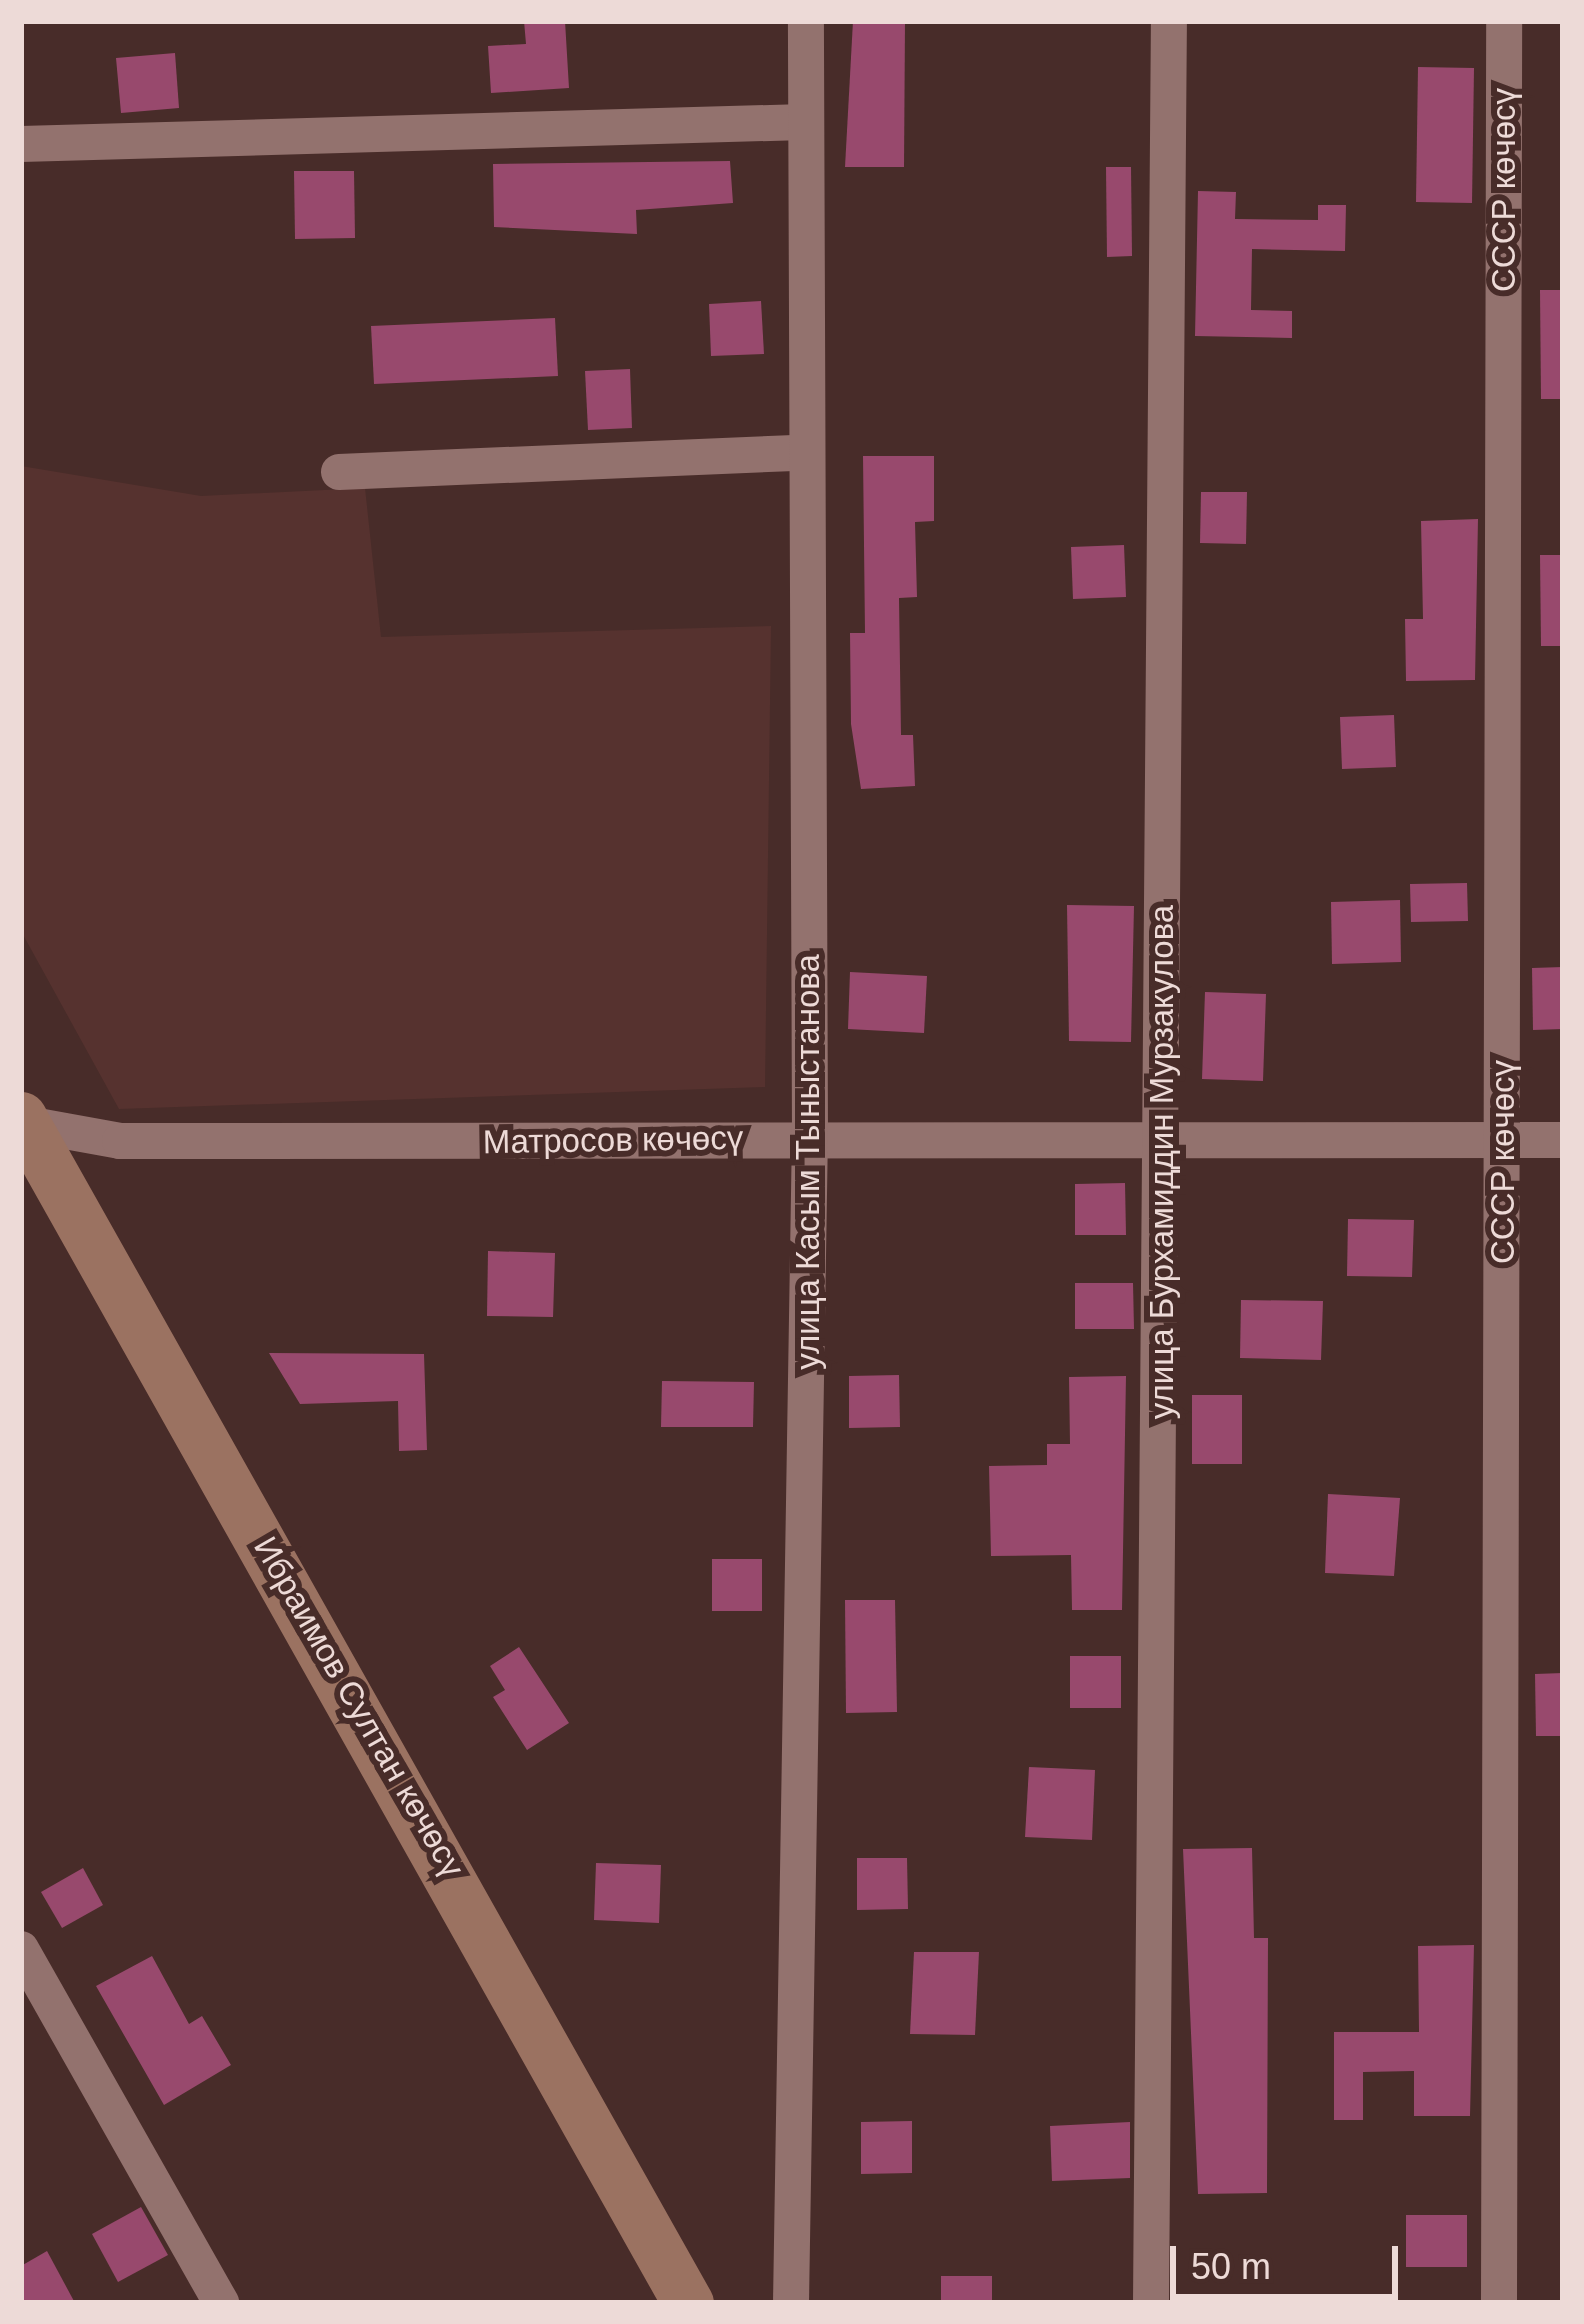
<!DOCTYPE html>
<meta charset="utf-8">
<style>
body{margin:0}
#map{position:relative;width:1584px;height:2324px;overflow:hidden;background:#482c29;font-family:Arial,sans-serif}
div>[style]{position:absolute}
.built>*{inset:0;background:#56322f}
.building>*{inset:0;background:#98496d}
.street>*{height:36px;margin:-18px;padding:0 18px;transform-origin:18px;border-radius:18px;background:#93726e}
.secondary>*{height:51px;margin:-25.5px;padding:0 25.5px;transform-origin:25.5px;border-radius:25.5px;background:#9b7261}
span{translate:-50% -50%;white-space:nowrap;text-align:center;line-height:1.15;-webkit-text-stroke:12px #482c29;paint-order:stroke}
.street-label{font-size:33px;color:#eddad7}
.frame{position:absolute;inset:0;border:24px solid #eddad7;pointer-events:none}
.scale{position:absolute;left:1170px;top:2246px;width:228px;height:54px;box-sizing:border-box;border:6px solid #eddad7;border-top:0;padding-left:15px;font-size:36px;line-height:42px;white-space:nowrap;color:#eddad7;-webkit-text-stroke:9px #482c29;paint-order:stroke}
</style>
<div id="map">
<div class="built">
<i style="clip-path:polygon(21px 466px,201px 496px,365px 488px,381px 637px,771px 626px,765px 1087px,119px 1109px,21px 931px)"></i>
</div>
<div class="building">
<i style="clip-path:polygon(524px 21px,565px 21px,569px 88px,491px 93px,488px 46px,526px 44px)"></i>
<i style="clip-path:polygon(853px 21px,905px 21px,904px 167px,845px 167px)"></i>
<i style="clip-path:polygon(175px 53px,179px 108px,121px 113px,116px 58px)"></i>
<i style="clip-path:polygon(1418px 67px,1474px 68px,1472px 203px,1416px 202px)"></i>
<i style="clip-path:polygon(730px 161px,733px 203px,636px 210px,637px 234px,494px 227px,493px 164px)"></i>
<i style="clip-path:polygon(1106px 167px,1131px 167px,1132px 256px,1107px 257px)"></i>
<i style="clip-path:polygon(294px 171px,354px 171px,355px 238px,295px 239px)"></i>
<i style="clip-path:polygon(1198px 191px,1236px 192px,1235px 219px,1318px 220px,1318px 205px,1346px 205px,1345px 251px,1252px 249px,1251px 310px,1292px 311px,1292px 338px,1195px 336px)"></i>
<i style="clip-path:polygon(1540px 290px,1563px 290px,1563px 399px,1541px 399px)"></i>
<i style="clip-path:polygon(761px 301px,764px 354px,711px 356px,709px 304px)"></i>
<i style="clip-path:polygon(555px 318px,558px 376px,374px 384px,371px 326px)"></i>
<i style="clip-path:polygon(630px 369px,632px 428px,588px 430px,585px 371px)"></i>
<i style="clip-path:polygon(863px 456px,934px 456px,934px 521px,915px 522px,917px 597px,899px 598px,901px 735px,913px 735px,915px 786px,861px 789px,851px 724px,850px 633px,865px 633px)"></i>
<i style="clip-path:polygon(1201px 492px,1247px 492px,1246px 544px,1200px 543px)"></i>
<i style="clip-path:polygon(1478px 519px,1475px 680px,1406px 681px,1405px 619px,1423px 619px,1421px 521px)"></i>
<i style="clip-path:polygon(1124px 545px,1126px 597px,1073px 599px,1071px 547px)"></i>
<i style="clip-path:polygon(1540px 555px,1563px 555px,1563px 646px,1541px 646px)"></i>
<i style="clip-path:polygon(1394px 715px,1396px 767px,1342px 769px,1340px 717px)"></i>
<i style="clip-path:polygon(1467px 883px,1468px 921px,1411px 922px,1410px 884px)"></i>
<i style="clip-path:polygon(1400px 900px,1401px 962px,1332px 964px,1331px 902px)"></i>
<i style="clip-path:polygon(1067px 905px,1134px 906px,1131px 1042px,1069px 1041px)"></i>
<i style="clip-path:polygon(1563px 967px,1563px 1029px,1533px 1030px,1532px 968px)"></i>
<i style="clip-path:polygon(850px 972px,927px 976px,924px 1033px,848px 1029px)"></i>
<i style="clip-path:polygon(1205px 992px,1266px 994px,1263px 1081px,1202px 1079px)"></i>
<i style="clip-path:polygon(1125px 1183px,1126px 1235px,1075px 1235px,1075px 1184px)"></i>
<i style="clip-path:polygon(1348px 1219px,1414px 1220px,1412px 1277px,1347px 1276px)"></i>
<i style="clip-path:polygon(488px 1251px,555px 1253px,553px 1317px,487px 1316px)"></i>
<i style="clip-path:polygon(1075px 1283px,1133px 1283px,1134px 1329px,1075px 1329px)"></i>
<i style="clip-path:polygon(1241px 1300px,1323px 1301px,1321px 1360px,1240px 1358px)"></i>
<i style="clip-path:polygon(269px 1353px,424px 1354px,427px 1450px,399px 1451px,398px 1401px,300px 1404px)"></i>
<i style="clip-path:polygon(899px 1375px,900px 1427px,849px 1428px,849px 1376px)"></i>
<i style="clip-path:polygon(1126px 1376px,1122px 1610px,1072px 1610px,1071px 1555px,991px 1556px,989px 1466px,1047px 1465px,1047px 1444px,1070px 1444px,1069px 1377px)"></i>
<i style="clip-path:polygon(662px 1381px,754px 1382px,753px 1427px,661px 1427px)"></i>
<i style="clip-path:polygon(1192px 1395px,1242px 1395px,1242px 1464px,1192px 1464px)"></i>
<i style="clip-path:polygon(1328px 1494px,1400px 1498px,1394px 1576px,1325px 1573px)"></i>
<i style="clip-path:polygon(712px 1559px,762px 1559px,762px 1611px,712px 1611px)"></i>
<i style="clip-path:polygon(845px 1600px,895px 1600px,897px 1712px,846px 1713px)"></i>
<i style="clip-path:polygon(519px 1647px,569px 1723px,527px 1750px,493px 1697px,505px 1690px,490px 1666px)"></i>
<i style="clip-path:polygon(1070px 1656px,1121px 1656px,1121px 1708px,1070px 1708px)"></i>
<i style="clip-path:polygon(1563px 1673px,1563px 1736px,1536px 1736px,1535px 1674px)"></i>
<i style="clip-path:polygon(1029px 1767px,1095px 1770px,1092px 1840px,1025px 1837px)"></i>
<i style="clip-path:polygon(1252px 1848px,1254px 1938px,1268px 1938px,1267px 2193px,1198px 2194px,1183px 1849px)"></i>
<i style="clip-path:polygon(857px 1858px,907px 1858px,908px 1909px,857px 1910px)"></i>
<i style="clip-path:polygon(596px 1863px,661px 1865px,659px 1923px,594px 1920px)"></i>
<i style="clip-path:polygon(83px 1868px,103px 1905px,62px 1928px,41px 1892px)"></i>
<i style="clip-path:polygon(1474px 1945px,1470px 2116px,1414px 2116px,1414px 2071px,1363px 2072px,1363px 2120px,1334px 2120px,1334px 2032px,1419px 2032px,1418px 1946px)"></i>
<i style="clip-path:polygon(914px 1952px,979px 1952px,975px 2035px,910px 2034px)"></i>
<i style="clip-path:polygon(152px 1956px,189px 2024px,202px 2016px,231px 2065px,164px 2105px,96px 1986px)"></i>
<i style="clip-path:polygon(912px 2121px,912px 2173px,861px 2174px,861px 2122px)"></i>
<i style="clip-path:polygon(1130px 2122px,1130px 2178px,1052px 2181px,1050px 2126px)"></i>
<i style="clip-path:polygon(141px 2207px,168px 2255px,118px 2282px,92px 2234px)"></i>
<i style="clip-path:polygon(1406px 2215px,1467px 2215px,1467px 2267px,1406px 2267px)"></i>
<i style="clip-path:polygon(47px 2251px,75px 2303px,21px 2303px,21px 2266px)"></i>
<i style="clip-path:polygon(941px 2276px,992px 2276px,992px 2303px,941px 2303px)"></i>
</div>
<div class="street">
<i style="left:21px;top:144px;width:784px;rotate:-1.61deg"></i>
<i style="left:339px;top:472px;width:468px;rotate:-2.4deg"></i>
<i style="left:21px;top:1123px;width:101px;rotate:10.3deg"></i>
<i style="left:120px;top:1141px;width:1443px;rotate:-0.04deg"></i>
<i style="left:21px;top:1949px;width:407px;rotate:60.5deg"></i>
<i style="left:791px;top:2303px;width:1166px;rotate:-89.07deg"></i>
<i style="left:810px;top:1137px;width:1116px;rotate:-90.21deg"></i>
<i style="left:1151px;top:2303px;width:2282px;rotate:-89.55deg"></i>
<i style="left:1499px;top:2303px;width:2282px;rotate:-89.87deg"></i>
</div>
<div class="secondary">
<i style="left:21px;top:1117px;width:1361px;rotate:60.65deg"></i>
</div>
<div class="street-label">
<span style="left:1504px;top:190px;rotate:-90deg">СССР көчөсү</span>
<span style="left:613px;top:1140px;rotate:-1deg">Матросов көчөсү</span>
<span style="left:808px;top:1162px;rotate:-90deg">улица Касым Тыныстанова</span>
<span style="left:1162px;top:1162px;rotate:-90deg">улица Бурхамиддин Мурзакулова</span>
<span style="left:1503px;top:1162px;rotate:-90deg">СССР көчөсү</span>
<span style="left:359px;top:1707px;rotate:60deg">Ибраимов Султан көчөсү</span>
</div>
<div class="frame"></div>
<div class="scale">50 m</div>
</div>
